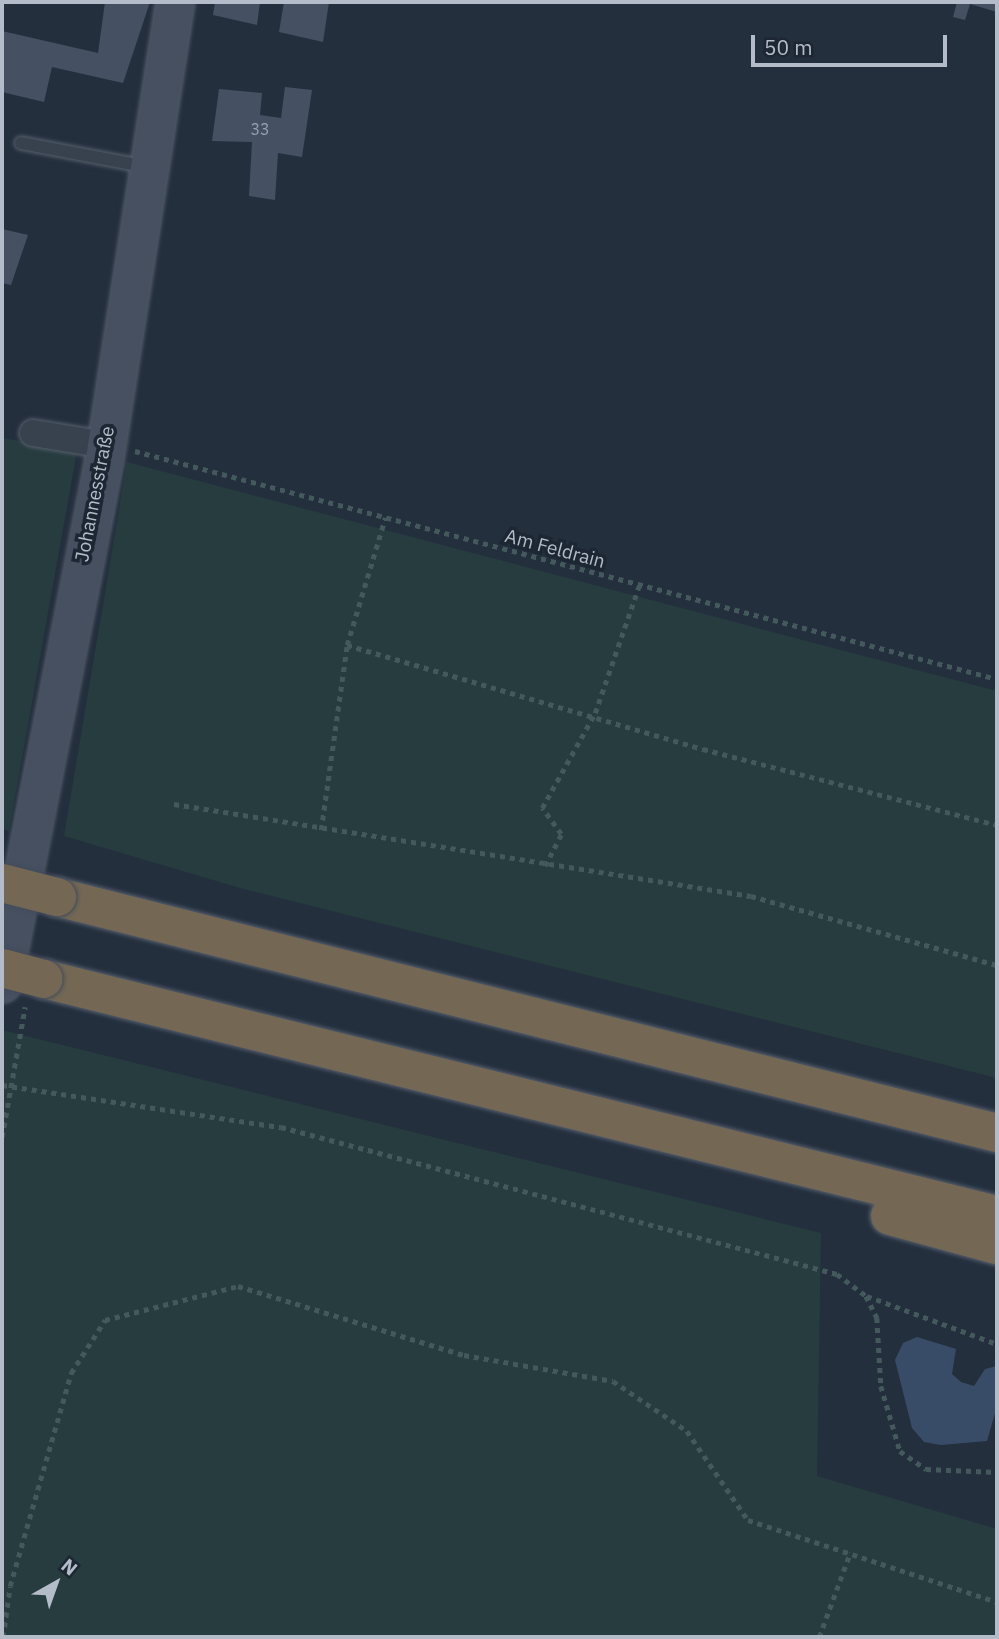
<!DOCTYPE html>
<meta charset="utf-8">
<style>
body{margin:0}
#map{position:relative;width:999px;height:1639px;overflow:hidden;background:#242f3e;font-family:"IBM Plex Sans",sans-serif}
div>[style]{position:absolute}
.green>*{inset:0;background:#263c3f}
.water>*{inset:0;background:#394c67}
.building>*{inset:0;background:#455162}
.path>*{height:4.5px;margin-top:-2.25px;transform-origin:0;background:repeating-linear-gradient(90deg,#44595c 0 5px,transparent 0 10px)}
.roads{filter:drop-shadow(0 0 2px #565f6c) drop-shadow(0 0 2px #565f6c)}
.lane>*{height:12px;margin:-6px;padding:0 6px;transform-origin:6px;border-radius:6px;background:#38414e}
.street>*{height:26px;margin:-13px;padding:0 13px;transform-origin:13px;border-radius:13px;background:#38414e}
.secondary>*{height:37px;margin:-18.5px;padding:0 18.5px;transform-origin:18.5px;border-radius:18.5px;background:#465061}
.highway>*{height:38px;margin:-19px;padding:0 19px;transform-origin:19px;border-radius:19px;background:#746855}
.bridges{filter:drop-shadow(0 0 2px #434c59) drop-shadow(0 0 2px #434c59)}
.highway-bridge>*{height:38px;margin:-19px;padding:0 19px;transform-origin:19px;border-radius:19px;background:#746855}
span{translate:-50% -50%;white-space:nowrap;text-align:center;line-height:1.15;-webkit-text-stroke:7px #1d2633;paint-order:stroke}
.number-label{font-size:16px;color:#98a1af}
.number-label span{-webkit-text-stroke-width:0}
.street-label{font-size:19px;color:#b4bcc9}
.frame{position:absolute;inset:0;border:4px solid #b4bcc9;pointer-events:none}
.north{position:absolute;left:21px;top:1548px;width:70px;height:70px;-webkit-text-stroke:5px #1d2633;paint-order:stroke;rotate:40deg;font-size:19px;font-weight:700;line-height:28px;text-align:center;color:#b4bcc9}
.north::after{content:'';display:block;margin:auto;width:24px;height:32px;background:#b4bcc9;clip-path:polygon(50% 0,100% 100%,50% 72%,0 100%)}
.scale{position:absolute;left:751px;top:35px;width:196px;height:32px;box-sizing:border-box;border:4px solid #b4bcc9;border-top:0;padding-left:9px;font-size:21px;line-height:24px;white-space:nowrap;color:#b4bcc9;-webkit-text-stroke:5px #1d2633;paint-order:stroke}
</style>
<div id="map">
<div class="green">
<i style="clip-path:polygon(2px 438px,77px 451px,9px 831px,2px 829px)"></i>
<i style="clip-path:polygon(127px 462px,997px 691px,997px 1078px,240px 888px,64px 836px)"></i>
<i style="clip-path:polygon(2px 1030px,821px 1233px,817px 1476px,997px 1529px,997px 1637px,2px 1637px)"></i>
</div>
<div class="water">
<i style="clip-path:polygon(917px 1337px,956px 1349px,952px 1374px,961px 1382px,974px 1386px,985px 1369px,997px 1366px,997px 1406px,987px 1441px,941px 1445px,924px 1442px,912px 1428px,895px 1360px,903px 1343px)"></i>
</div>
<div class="building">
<i style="clip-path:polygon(105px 2px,150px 2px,123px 83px,52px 67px,44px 102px,2px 92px,2px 31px,98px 53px)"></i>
<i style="clip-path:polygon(215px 2px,260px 2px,257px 25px,213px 15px)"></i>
<i style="clip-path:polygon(284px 2px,329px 2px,323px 42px,279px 32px)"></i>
<i style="clip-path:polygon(957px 2px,997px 2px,997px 12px,970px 4px,965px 20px,953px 17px)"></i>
<i style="clip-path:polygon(285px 87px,312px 90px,302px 157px,278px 153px,275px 200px,249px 196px,252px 142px,212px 141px,219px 89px,262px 93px,260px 115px,281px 118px)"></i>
<i style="clip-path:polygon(2px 229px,28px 235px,11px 285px,2px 283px)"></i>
</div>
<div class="path">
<i style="left:135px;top:451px;width:892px;rotate:14.82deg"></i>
<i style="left:347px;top:645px;width:371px;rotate:16.3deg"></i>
<i style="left:703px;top:749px;width:304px;rotate:14.5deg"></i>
<i style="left:174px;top:804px;width:584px;rotate:9.06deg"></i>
<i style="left:751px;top:896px;width:255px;rotate:15.7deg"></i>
<i style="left:321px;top:830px;width:187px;rotate:-82deg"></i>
<i style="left:347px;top:645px;width:133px;rotate:-73.3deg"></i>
<i style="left:545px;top:866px;width:36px;rotate:-63deg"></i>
<i style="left:561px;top:834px;width:32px;rotate:-126deg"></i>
<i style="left:542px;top:808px;width:109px;rotate:-60.8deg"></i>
<i style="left:595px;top:713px;width:134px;rotate:-70.9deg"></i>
<i style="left:2px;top:1085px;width:282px;rotate:8.6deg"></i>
<i style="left:281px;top:1127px;width:575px;rotate:14.81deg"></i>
<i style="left:837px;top:1274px;width:36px;rotate:37deg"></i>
<i style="left:866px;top:1296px;width:25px;rotate:63deg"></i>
<i style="left:877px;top:1318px;width:68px;rotate:86.6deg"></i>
<i style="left:881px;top:1386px;width:68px;rotate:73.7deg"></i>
<i style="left:900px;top:1451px;width:32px;rotate:35deg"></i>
<i style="left:926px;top:1469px;width:71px;rotate:2.4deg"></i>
<i style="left:2px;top:1137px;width:132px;rotate:-80deg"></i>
<i style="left:867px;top:1296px;width:139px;rotate:20.3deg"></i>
<i style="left:3px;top:1637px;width:51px;rotate:-82.2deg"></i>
<i style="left:10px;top:1586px;width:222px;rotate:-74deg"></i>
<i style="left:71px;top:1373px;width:63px;rotate:-57.3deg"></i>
<i style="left:105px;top:1320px;width:137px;rotate:-14.3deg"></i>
<i style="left:238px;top:1286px;width:236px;rotate:17deg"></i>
<i style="left:464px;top:1355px;width:151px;rotate:9.9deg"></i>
<i style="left:613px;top:1381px;width:89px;rotate:34deg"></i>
<i style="left:687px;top:1431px;width:108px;rotate:55.6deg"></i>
<i style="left:748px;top:1520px;width:262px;rotate:18.2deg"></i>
<i style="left:819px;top:1637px;width:90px;rotate:-69.7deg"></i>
</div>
<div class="roads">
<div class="lane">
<i style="left:21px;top:143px;width:129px;rotate:10.7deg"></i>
</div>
<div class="street">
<i style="left:33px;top:433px;width:74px;rotate:9.3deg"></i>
</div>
<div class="secondary">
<i style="left:2px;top:983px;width:534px;rotate:-78.98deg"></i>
<i style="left:104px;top:459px;width:462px;rotate:-81.2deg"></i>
</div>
<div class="highway">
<i style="left:57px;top:897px;width:969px;rotate:14.09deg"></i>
<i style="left:44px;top:979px;width:982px;rotate:13.91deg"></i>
<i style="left:890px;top:1216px;width:111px;rotate:15.2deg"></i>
</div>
</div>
<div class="bridges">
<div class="highway-bridge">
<i style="left:2px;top:883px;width:57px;rotate:14.3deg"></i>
<i style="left:2px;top:968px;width:43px;rotate:14.7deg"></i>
</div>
</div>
<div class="number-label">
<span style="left:260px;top:129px">33</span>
</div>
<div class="street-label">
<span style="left:95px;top:494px;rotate:-79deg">Johannesstraße</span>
<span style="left:555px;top:549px;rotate:15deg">Am Feldrain</span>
</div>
<div class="frame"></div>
<div class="north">N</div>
<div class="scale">50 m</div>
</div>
